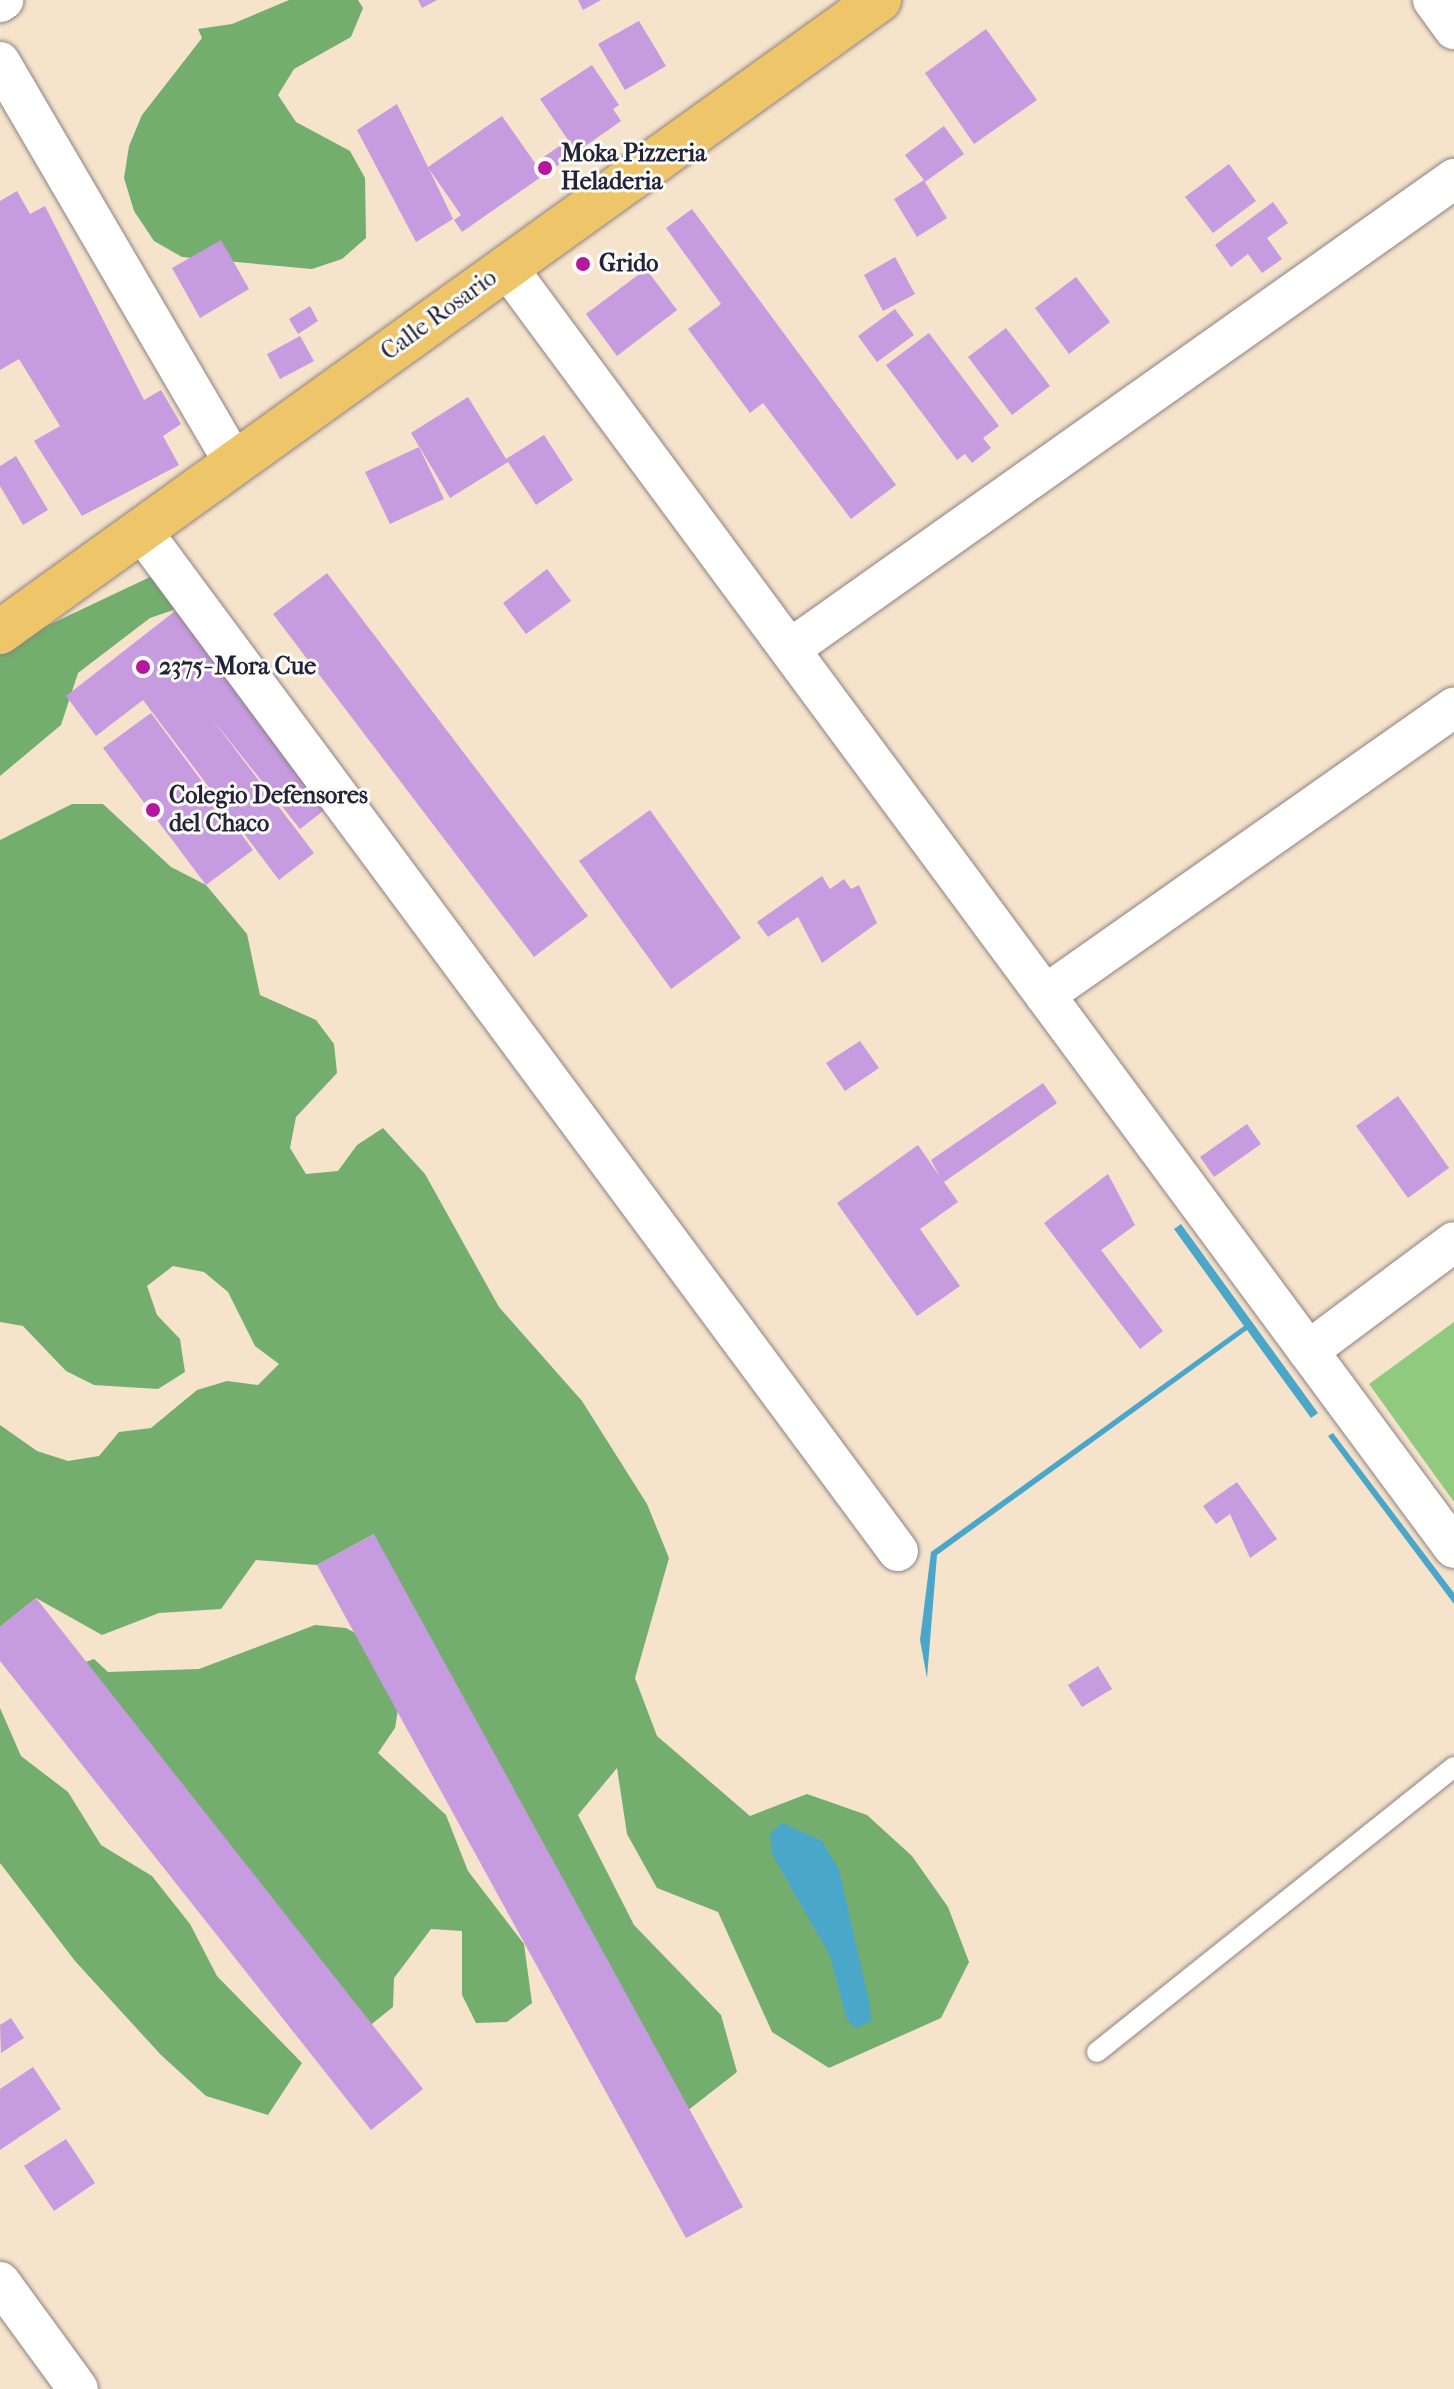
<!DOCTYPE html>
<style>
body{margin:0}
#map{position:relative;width:1454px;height:2389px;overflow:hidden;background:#f6e3cb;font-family:"IM FELL French Canon",serif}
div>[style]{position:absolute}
.green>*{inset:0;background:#8fca7f}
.forest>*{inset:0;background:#73ae6e}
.water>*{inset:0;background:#4ba7c9}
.building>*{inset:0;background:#c79bdf}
.roads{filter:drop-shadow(0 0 2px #8c8283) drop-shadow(0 0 2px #8c8283)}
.service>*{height:20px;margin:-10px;padding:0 10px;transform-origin:10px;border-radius:10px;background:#fff}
.minor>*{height:40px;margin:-20px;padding:0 20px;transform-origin:20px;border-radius:20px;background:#fff}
.primary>*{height:44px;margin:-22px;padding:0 22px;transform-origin:22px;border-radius:22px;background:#eec569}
.dots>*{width:22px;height:22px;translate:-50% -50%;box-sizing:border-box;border:4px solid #fdfcf7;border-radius:50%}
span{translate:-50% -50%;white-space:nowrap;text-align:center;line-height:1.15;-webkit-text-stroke:6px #fdfcf7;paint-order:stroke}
.poi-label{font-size:24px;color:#22223b;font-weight:700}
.left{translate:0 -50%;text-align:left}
.street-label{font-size:24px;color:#22223b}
</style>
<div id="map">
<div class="green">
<i style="clip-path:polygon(1454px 1322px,1454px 1502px,1369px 1384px)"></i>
</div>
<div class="forest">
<i style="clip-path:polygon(289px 0,358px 0,363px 8px,351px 37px,294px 69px,278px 95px,296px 122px,350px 151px,365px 178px,366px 238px,342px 259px,312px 269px,182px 257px,154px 241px,134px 211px,124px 178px,129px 146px,142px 115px,202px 38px,198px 29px,232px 24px)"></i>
<i style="clip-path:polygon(186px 560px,179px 608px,150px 618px,78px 673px,61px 725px,0 776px,0 648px)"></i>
<i style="clip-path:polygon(72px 804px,103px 804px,171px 867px,206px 885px,247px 934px,260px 995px,316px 1020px,334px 1044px,337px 1073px,296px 1117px,290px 1148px,306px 1174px,338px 1171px,357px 1145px,383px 1128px,425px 1174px,499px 1307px,582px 1401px,647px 1504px,669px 1558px,635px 1678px,657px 1736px,750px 1816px,807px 1794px,867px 1815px,912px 1856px,948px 1907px,969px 1962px,941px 2018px,829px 2068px,772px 2032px,718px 1912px,657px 1888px,627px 1834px,617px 1768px,578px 1815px,634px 1925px,721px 2015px,737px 2072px,687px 2111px,375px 1555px,374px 1534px,317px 1565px,256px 1560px,221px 1609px,159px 1613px,102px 1635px,36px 1598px,0 1627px,0 1425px,37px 1451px,68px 1461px,99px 1456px,119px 1432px,151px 1428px,197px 1390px,227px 1381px,258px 1385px,279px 1364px,255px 1346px,228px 1292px,204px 1272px,173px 1266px,147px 1286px,157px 1315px,180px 1339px,185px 1372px,158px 1389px,94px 1385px,66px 1371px,23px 1326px,0 1322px,0 840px)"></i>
<i style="clip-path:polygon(315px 1625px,346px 1628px,374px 1643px,400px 1697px,395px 1728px,378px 1753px,446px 1815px,468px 1871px,524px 1944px,532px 2003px,507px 2022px,476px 2023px,462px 1995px,462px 1931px,431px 1929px,394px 1978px,393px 2007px,368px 2027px,171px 1873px,130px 1823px,63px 1670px,94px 1659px,108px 1672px,199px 1669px)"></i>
<i style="clip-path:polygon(0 1708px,21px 1756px,68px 1792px,101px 1845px,152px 1876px,190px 1924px,217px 1976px,302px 2063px,268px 2115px,206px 2096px,161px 2055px,75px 1961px,0 1863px)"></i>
</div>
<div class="water">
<i style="clip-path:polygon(1181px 1224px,1318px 1413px,1311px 1418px,1247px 1330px,937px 1555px,927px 1678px,920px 1640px,931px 1552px,1244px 1326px,1174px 1229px)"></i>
<i style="clip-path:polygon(1333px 1433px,1454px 1593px,1454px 1604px,1328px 1436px)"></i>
<i style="clip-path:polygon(782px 1823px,822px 1841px,839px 1870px,870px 2006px,871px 2021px,856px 2028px,847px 2020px,830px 1956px,772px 1854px,770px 1834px)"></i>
</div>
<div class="building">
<i style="clip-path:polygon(418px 0,437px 0,422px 8px)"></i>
<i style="clip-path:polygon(578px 0,601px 0,583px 10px)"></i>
<i style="clip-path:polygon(639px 21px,666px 66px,625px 90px,598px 44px)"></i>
<i style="clip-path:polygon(986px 29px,1037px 100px,974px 144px,925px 73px)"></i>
<i style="clip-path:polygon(592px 65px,619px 105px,613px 109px,621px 121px,462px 232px,454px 220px,461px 215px,429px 169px,453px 219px,416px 242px,357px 130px,397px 104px,428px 167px,502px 116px,535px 163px,568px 140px,540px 99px)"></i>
<i style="clip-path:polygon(944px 126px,964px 154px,925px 182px,947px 218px,917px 237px,894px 199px,924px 180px,905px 155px)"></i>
<i style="clip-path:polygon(1229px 164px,1256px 201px,1213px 233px,1185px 197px)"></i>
<i style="clip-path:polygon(17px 191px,30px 214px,45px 206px,144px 400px,161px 390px,181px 424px,163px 436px,179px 465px,82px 516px,34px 441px,60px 426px,19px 359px,0 370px,0 201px)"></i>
<i style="clip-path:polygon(1273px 202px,1288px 223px,1267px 238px,1282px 259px,1262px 273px,1248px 254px,1231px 267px,1215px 245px)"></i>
<i style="clip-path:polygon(692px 209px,896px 485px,851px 519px,763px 403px,750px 413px,688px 329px,721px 304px,666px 228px)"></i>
<i style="clip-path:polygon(221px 240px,249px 289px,200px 318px,172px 268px)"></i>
<i style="clip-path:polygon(895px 257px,915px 294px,883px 311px,864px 275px)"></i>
<i style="clip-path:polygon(646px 269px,677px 310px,617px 356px,586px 314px)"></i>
<i style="clip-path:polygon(1076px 277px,1110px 322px,1069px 354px,1035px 308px)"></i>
<i style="clip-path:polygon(310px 306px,318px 321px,298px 334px,289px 319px)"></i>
<i style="clip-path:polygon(895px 309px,914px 335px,877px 362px,858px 336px)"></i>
<i style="clip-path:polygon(1006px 328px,1050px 386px,1012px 415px,968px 357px)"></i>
<i style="clip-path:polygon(929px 333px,999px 426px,983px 438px,991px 448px,972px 463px,965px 454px,957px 460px,886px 365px)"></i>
<i style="clip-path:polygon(300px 336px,314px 361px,280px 379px,267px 354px)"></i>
<i style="clip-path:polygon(468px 397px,506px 459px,544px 435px,573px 480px,536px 505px,508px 462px,450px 498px,411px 433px)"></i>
<i style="clip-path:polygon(419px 447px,444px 499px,390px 524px,365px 472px)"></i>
<i style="clip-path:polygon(16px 456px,48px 510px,23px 525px,0 486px,0 466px)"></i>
<i style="clip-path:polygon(547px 569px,571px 601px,526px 634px,503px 603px)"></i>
<i style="clip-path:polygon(327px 573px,588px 916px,534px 957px,273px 614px)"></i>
<i style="clip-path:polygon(179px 608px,331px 805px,300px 829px,209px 715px,314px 853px,279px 880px,143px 700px,96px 736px,66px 696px)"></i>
<i style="clip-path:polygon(151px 713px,253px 850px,206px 885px,103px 748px)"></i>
<i style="clip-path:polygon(650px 810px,741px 938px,671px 989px,579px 861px)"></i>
<i style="clip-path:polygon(822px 876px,830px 889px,844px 879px,851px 889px,859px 885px,877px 923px,822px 963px,798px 917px,768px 937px,757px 922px)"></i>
<i style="clip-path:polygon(860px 1041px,879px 1068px,845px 1091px,826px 1063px)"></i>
<i style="clip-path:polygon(1043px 1083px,1057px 1103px,944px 1182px,958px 1202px,920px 1229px,960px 1286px,917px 1316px,837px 1203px,918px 1145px,940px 1177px,931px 1160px)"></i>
<i style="clip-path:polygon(1398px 1096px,1449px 1168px,1408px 1198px,1356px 1126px)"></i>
<i style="clip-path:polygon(1247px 1124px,1261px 1144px,1214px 1177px,1200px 1157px)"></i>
<i style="clip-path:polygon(1108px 1174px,1135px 1225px,1101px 1250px,1163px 1331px,1140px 1349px,1044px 1223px)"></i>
<i style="clip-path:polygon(1237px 1482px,1277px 1539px,1250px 1558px,1230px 1514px,1216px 1524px,1203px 1506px)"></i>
<i style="clip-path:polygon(374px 1534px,743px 2207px,686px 2238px,317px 1565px)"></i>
<i style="clip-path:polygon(36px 1598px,423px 2089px,371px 2130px,0 1661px,0 1627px)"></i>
<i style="clip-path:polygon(1098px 1666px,1112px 1689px,1082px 1707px,1068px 1685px)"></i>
<i style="clip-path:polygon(11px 2018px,24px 2038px,1px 2053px,0 2025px)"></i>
<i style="clip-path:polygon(33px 2067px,61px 2109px,0 2150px,0 2089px)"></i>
<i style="clip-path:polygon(66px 2139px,95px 2183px,54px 2211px,24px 2166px)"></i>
</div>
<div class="roads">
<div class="service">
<i style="left:1097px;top:2052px;width:457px;rotate:-38.6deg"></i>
</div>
<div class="minor">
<i style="left:1433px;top:0;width:36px;rotate:54deg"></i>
<i style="left:0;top:2px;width:4px;rotate:-34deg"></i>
<i style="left:0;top:62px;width:464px;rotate:59.7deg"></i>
<i style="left:506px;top:266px;width:1594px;rotate:53.52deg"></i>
<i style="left:141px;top:530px;width:1271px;rotate:53.45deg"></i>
<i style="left:790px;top:649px;width:814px;rotate:-35.29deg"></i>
<i style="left:1045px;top:995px;width:500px;rotate:-35.1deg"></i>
<i style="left:1308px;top:1351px;width:182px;rotate:-36.7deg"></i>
<i style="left:0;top:2282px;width:132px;rotate:53.9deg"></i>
</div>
<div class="primary">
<i style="left:0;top:632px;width:1083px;rotate:-35.72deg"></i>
</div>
</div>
<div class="dots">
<i style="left:545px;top:168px;background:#b5179e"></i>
<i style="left:583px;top:264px;background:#b5179e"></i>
<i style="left:143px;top:667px;background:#b5179e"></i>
<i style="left:153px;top:810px;background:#b5179e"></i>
</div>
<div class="poi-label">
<span class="left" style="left:561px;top:168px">Moka Pizzeria<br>Heladeria</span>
<span class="left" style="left:599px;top:264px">Grido</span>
<span class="left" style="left:159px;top:667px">2375- Mora Cue</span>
<span class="left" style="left:169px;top:810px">Colegio Defensores<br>del Chaco</span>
</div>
<div class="street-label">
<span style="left:439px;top:315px;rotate:-36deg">Calle Rosario</span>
</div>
</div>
